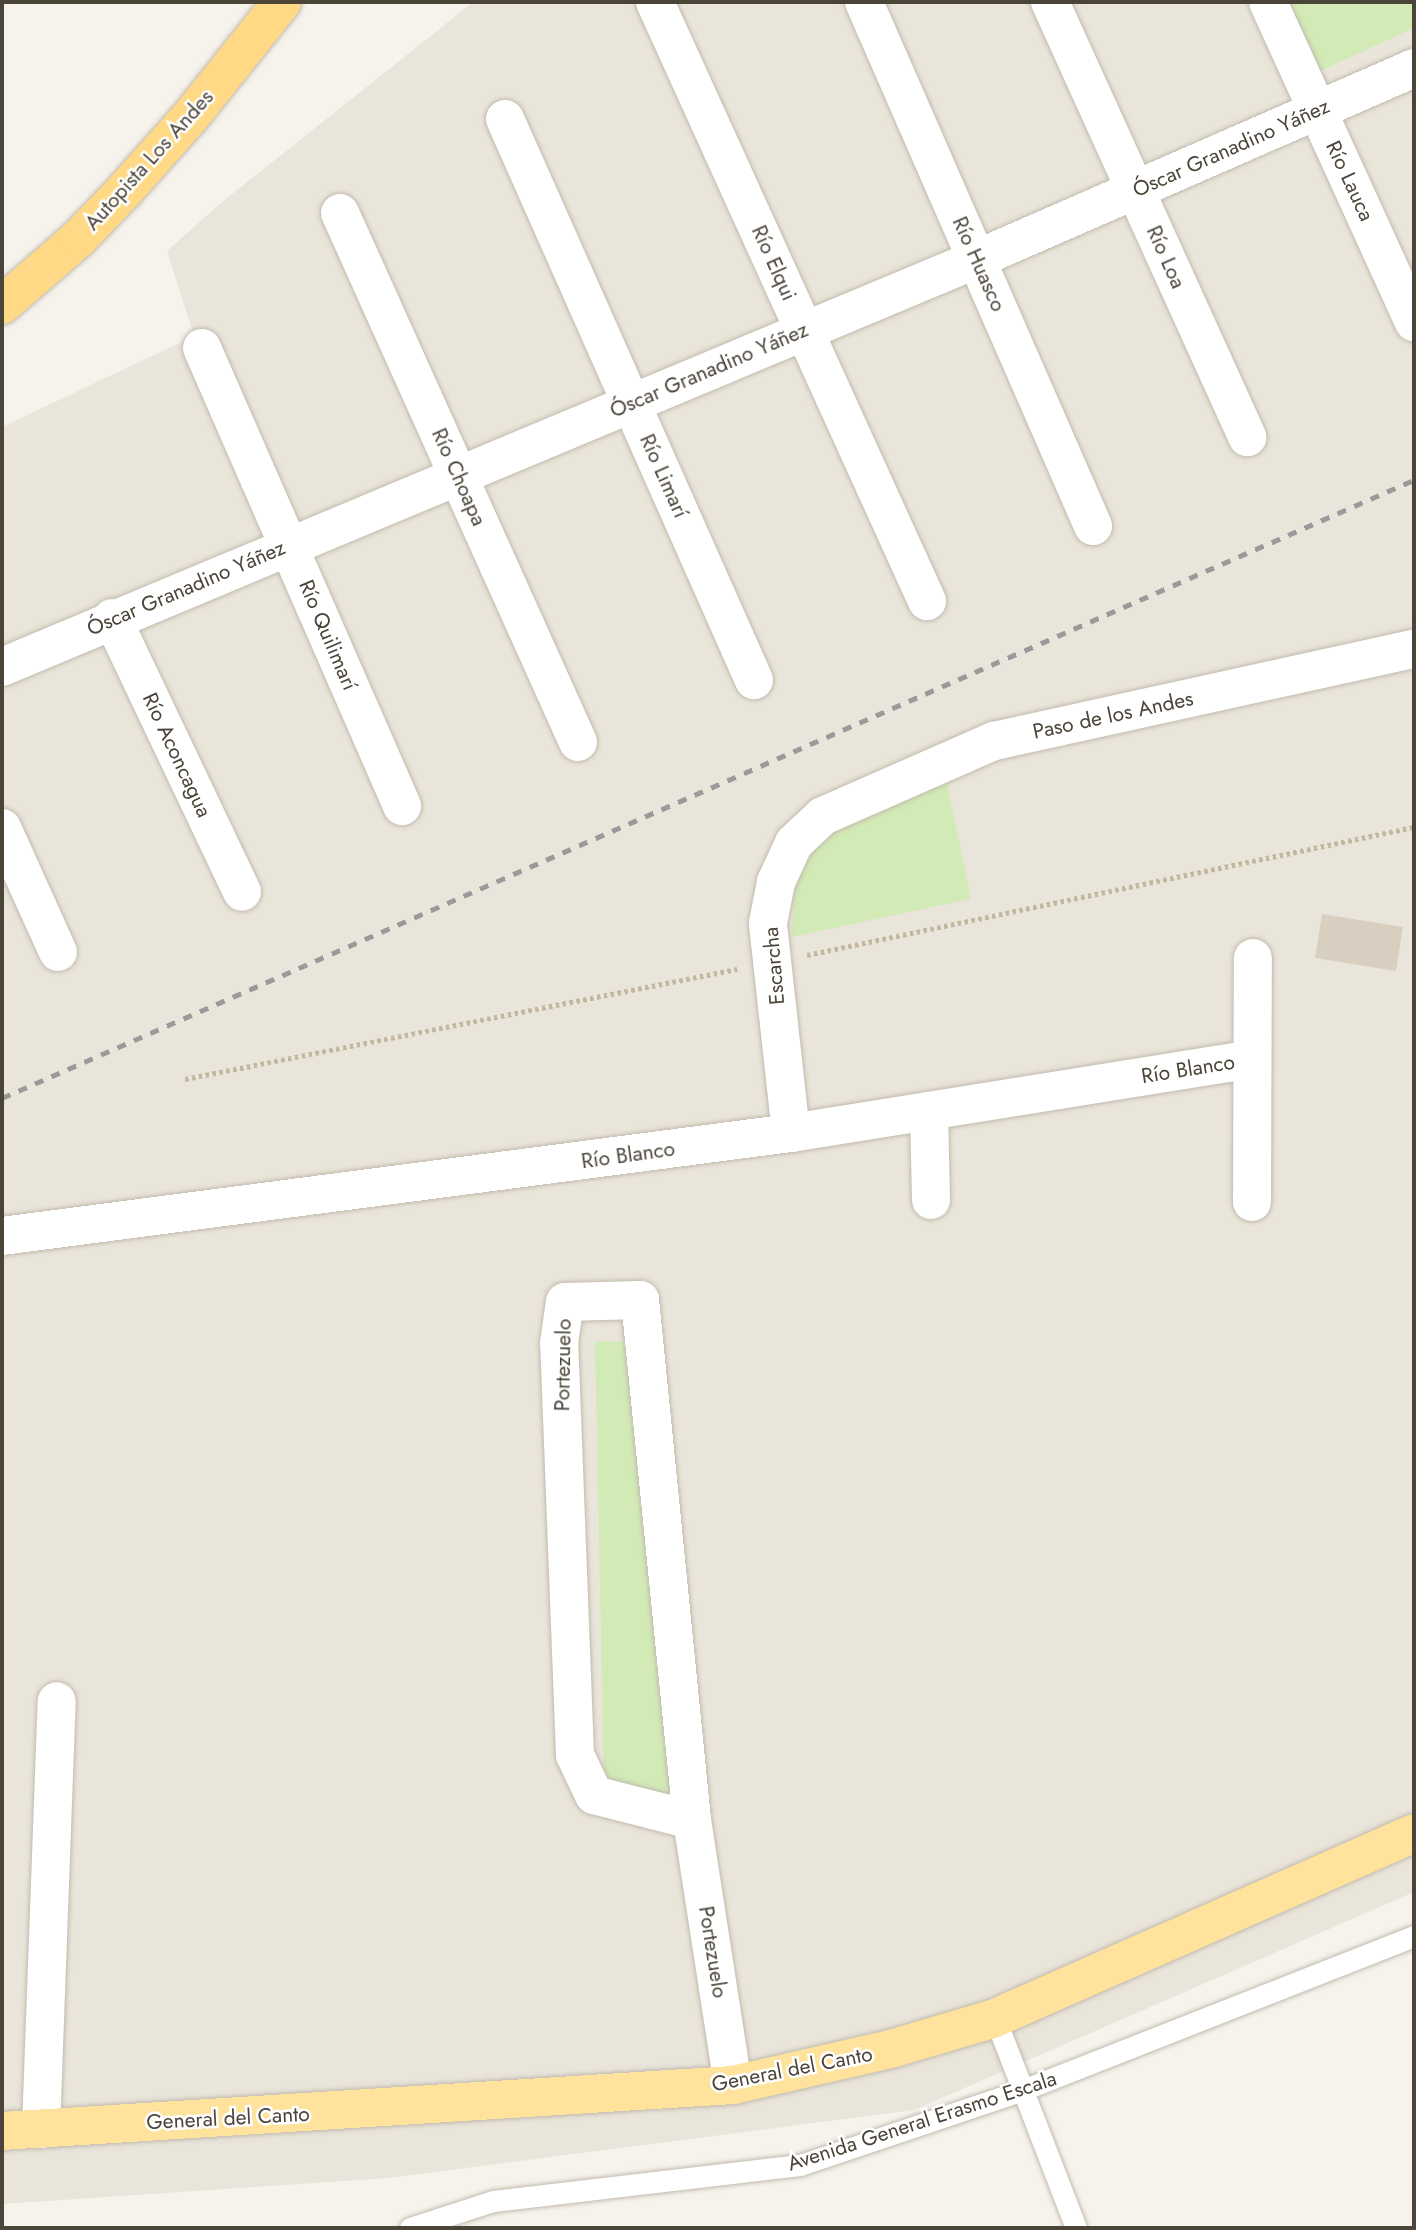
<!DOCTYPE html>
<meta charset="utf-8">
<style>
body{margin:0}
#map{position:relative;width:1416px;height:2230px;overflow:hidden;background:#f6f3ec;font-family:Jost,sans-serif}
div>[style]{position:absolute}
.residential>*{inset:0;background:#eae5da}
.green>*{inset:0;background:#d2eab5}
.building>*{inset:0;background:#d8cfc1}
.path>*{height:4.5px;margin-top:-2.25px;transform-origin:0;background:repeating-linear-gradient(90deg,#c4b79f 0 3.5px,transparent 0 7px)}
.roads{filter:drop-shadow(0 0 2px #c2bbae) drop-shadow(0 0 2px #c2bbae)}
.service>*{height:21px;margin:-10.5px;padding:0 10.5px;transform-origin:10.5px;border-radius:10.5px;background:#fff}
.minor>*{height:38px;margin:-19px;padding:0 19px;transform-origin:19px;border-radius:19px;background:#fff}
.primary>*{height:38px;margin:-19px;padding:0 19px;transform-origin:19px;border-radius:19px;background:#ffe39c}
.trunk>*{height:38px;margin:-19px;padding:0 19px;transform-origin:19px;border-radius:19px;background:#ffd985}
.rail>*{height:5px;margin-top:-2.5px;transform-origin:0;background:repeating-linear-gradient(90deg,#9a9a9a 0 9px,transparent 0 18px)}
span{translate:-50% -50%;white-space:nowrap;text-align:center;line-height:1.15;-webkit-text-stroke:5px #fff;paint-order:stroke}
.street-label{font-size:21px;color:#4b4439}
.frame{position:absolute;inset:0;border:4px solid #4b4439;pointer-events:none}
</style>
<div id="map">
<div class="residential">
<i style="clip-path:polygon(473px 2px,1414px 2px,1414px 1892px,914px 2110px,389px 2178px,2px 2204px,2px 427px,194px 336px,167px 251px,221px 203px)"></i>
</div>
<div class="green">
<i style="clip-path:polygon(1283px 2px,1414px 2px,1414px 28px,1316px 73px)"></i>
<i style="clip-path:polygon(946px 778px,971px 899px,791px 937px,797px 875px,832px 827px)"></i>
<i style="clip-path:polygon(595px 1341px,624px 1342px,680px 1804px,604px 1784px)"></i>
</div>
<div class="building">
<i style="clip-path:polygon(1322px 914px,1403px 927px,1396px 971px,1315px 958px)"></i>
</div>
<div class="path">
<i style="left:807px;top:955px;width:620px;rotate:-11.91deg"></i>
<i style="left:185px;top:1079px;width:563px;rotate:-11.27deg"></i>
</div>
<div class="roads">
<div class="service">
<i style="left:995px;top:2018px;width:225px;rotate:68.9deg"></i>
<i style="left:410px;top:2228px;width:87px;rotate:-18deg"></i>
<i style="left:493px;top:2201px;width:309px;rotate:-6.7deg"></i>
<i style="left:800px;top:2165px;width:235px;rotate:-18.6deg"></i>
<i style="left:1023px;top:2090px;width:420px;rotate:-21.5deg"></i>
</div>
<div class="minor">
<i style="left:655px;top:2px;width:658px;rotate:65.58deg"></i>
<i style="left:864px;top:2px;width:572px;rotate:66.39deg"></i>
<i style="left:1050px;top:2px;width:478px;rotate:65.6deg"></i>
<i style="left:1268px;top:2px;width:352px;rotate:65.5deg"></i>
<i style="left:505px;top:119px;width:614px;rotate:66.07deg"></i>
<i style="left:340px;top:213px;width:580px;rotate:65.78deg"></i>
<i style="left:202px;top:348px;width:500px;rotate:66.4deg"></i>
<i style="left:112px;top:618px;width:303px;rotate:64.6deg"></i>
<i style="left:2px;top:667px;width:1057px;rotate:-22.71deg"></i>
<i style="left:977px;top:259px;width:477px;rotate:-23.6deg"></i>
<i style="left:2px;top:828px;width:136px;rotate:65.7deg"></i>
<i style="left:929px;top:1111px;width:89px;rotate:88.7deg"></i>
<i style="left:791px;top:1133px;width:211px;rotate:-96.3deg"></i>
<i style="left:768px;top:923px;width:42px;rotate:-79deg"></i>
<i style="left:776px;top:882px;width:43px;rotate:-65.2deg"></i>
<i style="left:794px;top:843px;width:40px;rotate:-43deg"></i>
<i style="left:823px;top:816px;width:187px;rotate:-23.7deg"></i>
<i style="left:994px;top:741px;width:430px;rotate:-12.4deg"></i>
<i style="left:1252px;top:1202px;width:244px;rotate:-89.8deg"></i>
<i style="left:2px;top:1236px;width:796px;rotate:-7.44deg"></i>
<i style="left:791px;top:1133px;width:466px;rotate:-9.1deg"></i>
<i style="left:692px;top:1820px;width:101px;rotate:-165.7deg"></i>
<i style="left:594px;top:1795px;width:44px;rotate:-115.4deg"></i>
<i style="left:575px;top:1755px;width:412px;rotate:-92.2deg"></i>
<i style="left:559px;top:1343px;width:41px;rotate:-81.7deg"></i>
<i style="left:565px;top:1302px;width:75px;rotate:-1.5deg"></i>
<i style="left:640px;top:1300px;width:523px;rotate:84.29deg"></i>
<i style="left:692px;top:1820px;width:268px;rotate:81.2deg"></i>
<i style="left:41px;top:2129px;width:428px;rotate:-87.9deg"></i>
</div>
<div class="primary">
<i style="left:2px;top:2131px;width:732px;rotate:-3.6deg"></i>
<i style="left:733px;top:2085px;width:165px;rotate:-12.9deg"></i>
<i style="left:894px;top:2048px;width:105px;rotate:-16.5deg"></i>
<i style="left:995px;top:2018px;width:458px;rotate:-23.8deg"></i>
</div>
<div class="trunk">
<i style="left:2px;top:305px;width:102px;rotate:-41deg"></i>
<i style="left:79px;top:238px;width:66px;rotate:-46.2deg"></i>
<i style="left:125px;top:190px;width:99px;rotate:-48.3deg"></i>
<i style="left:191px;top:116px;width:146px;rotate:-51.4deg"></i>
</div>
</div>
<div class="rail">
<i style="left:2px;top:1098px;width:1541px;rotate:-23.64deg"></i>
</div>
<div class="street-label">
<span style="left:1231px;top:148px;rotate:-24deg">Óscar Granadino Yáñez</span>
<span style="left:149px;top:160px;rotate:-48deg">Autopista Los Andes</span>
<span style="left:1350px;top:181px;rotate:65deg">Río Lauca</span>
<span style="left:1166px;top:257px;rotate:66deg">Río Loa</span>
<span style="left:774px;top:263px;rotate:66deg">Río Elqui</span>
<span style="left:979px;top:264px;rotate:66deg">Río Huasco</span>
<span style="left:709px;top:370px;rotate:-23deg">Óscar Granadino Yáñez</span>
<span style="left:664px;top:476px;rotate:66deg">Río Limarí</span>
<span style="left:459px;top:477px;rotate:66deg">Río Choapa</span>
<span style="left:186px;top:588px;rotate:-23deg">Óscar Granadino Yáñez</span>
<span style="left:328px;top:635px;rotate:67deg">Río Quilimarí</span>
<span style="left:1113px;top:715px;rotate:-12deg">Paso de los Andes</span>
<span style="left:177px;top:755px;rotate:65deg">Río Aconcagua</span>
<span style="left:774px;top:966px;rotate:-95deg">Escarcha</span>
<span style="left:1188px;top:1069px;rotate:-9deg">Río Blanco</span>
<span style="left:628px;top:1155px;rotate:-8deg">Río Blanco</span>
<span style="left:563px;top:1365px;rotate:-89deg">Portezuelo</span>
<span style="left:713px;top:1952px;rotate:81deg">Portezuelo</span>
<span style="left:792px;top:2069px;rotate:-11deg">General del Canto</span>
<span style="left:228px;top:2118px;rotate:-3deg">General del Canto</span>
<span style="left:922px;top:2121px;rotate:-18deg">Avenida General Erasmo Escala</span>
</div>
<div class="frame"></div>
</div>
